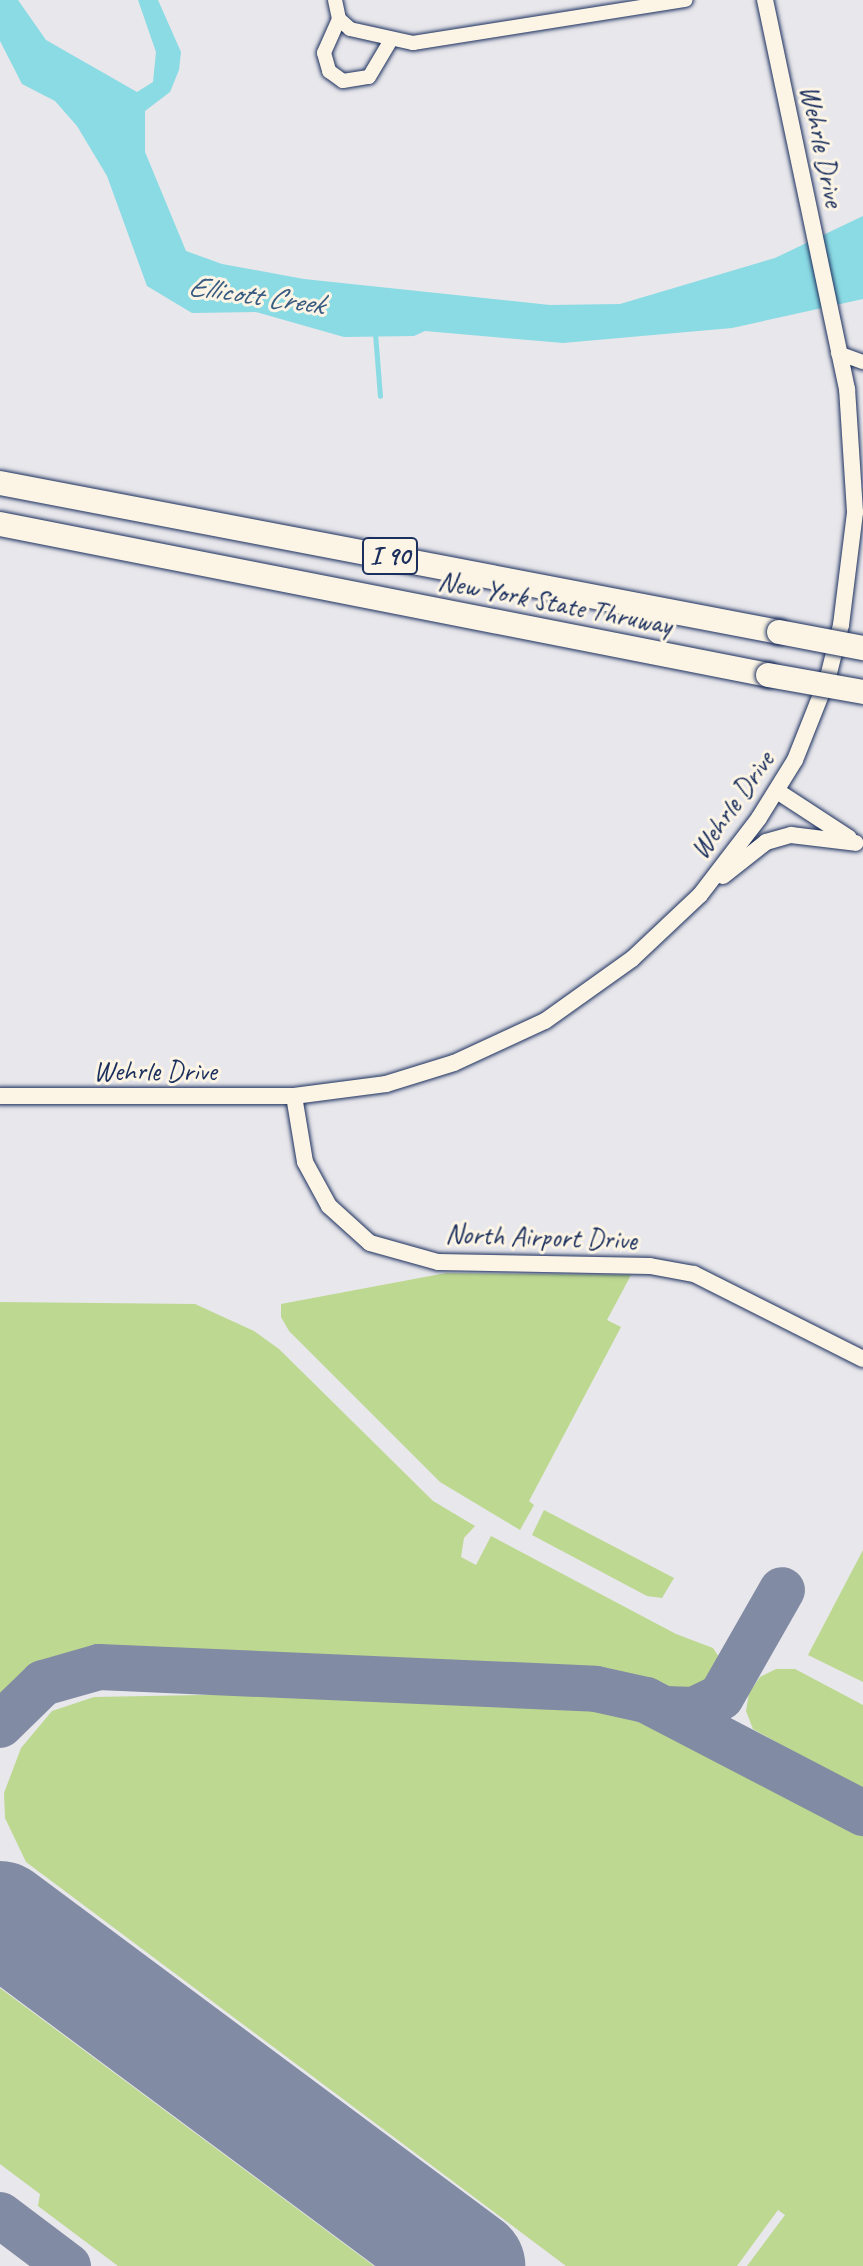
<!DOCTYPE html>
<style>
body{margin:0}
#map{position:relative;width:863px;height:2266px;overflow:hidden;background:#e8e7eb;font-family:Caveat,sans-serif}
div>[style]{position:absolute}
.green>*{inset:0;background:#bdd890}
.water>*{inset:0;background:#8adbe4}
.stream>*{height:5px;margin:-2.5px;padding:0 2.5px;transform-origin:2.5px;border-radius:2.5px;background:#8adbe4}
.taxiway>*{height:46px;margin:-23px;padding:0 23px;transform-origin:23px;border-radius:23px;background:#828ba4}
.runway>*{height:112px;margin:-56px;padding:0 56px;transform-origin:56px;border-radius:56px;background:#828ba4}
.roads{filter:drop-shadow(0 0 2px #1b2f5e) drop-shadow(0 0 2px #1b2f5e)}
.minor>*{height:14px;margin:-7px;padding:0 7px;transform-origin:7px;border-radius:7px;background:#fcf5e5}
.tertiary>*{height:16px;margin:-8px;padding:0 8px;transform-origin:8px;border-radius:8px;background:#fcf5e5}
.motorway>*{height:24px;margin:-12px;padding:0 12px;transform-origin:12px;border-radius:12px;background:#fcf5e5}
.bridges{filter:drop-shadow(0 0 2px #1b2f5e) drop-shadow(0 0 2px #1b2f5e)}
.motorway-bridge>*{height:24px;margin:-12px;padding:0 12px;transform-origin:12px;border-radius:12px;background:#fcf5e5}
span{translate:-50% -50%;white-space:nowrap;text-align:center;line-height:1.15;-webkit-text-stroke:6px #fcf5e5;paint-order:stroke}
.shield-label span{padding:2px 6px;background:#fcf5e5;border:2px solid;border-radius:6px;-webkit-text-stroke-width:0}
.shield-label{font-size:26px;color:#1b2f5e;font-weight:700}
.street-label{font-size:28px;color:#1b2f5e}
.water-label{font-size:30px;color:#375a80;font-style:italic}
</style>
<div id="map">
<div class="green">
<i style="clip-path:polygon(446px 1273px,631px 1275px,607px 1320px,621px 1327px,529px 1501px,534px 1505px,520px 1530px,440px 1482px,289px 1331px,281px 1317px,281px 1304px)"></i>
<i style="clip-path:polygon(0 1302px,195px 1304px,254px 1331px,279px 1349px,433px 1501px,475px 1526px,464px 1538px,461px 1557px,476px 1565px,491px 1536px,676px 1634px,713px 1648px,721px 1660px,716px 1675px,701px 1689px,684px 1693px,593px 1669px,99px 1647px,48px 1658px,29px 1667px,0 1695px)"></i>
<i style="clip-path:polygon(544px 1510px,674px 1578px,662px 1598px,647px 1596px,532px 1535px)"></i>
<i style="clip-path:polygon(863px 1550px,863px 1682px,808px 1655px)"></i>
<i style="clip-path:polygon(776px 1669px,795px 1669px,863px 1705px,863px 1791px,753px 1729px,746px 1711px,749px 1693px,760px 1677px)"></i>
<i style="clip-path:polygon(258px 1694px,621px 1712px,863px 1835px,863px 2266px,747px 2266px,785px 2215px,778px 2210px,737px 2266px,566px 2266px,26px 1862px,5px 1818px,4px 1793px,21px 1748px,52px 1711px,94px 1697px)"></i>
<i style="clip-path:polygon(0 1988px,374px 2266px,118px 2266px,38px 2206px,40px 2194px,0 2164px)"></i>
</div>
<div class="water">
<i style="clip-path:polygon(0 0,18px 0,46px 40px,137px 92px,153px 82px,156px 52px,138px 0,158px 0,181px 52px,179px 70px,170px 92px,145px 111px,145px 152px,186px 251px,222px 264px,304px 279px,550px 305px,620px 304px,775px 258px,863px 216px,863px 299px,732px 328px,563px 343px,425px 331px,414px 336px,344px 337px,256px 312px,192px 313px,147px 286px,107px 176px,77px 126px,55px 101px,22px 84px,0 41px)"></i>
</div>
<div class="stream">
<i style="left:375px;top:333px;width:63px;rotate:85.5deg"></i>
</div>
<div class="taxiway">
<i style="left:665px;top:1709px;width:29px;rotate:2deg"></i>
<i style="left:694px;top:1710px;width:30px;rotate:-26deg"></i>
<i style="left:721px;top:1697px;width:123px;rotate:-60.3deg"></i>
<i style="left:0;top:1725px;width:60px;rotate:-44.3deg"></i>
<i style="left:43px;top:1683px;width:58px;rotate:-15.9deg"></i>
<i style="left:99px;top:1667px;width:497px;rotate:2.5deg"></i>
<i style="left:596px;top:1689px;width:51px;rotate:12.4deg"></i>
<i style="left:646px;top:1700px;width:245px;rotate:27.5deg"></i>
<i style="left:0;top:1913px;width:51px;rotate:40.2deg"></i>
<i style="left:0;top:2215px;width:85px;rotate:36.9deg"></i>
</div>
<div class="runway">
<i style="left:0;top:1917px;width:585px;rotate:36.65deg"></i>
</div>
<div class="roads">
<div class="minor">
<i style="left:335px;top:0;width:19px;rotate:78deg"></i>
<i style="left:339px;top:19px;width:15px;rotate:42deg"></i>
<i style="left:350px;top:29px;width:65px;rotate:12.5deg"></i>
<i style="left:413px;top:43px;width:276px;rotate:-9deg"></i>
<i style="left:339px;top:19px;width:37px;rotate:114deg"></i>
<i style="left:324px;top:53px;width:19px;rotate:74deg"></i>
<i style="left:329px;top:71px;width:17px;rotate:36deg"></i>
<i style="left:343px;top:81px;width:26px;rotate:-9deg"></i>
<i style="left:369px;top:77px;width:43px;rotate:-59.3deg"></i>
<i style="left:838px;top:353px;width:27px;rotate:20deg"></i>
</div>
<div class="tertiary">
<i style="left:777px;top:791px;width:86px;rotate:33.1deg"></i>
<i style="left:723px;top:876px;width:55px;rotate:-38.3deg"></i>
<i style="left:766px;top:842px;width:26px;rotate:-16deg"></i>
<i style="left:791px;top:835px;width:65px;rotate:7deg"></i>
<i style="left:0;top:1096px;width:294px"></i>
<i style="left:294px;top:1096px;width:93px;rotate:-7.4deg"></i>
<i style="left:386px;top:1084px;width:71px;rotate:-17.2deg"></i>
<i style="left:454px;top:1063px;width:100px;rotate:-24.8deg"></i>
<i style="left:545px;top:1021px;width:107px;rotate:-35.5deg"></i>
<i style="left:632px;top:959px;width:93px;rotate:-43.3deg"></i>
<i style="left:700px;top:895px;width:97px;rotate:-52.5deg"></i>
<i style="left:759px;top:818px;width:68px;rotate:-58.2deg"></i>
<i style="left:795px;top:760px;width:89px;rotate:-68.3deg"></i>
<i style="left:828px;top:677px;width:54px;rotate:-76deg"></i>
<i style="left:841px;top:625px;width:114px;rotate:-82.9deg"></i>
<i style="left:855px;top:512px;width:123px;rotate:-93.7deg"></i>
<i style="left:847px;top:389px;width:398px;rotate:-101.9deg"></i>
<i style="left:294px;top:1096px;width:67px;rotate:80.5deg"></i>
<i style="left:305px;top:1162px;width:50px;rotate:61.4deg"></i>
<i style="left:329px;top:1206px;width:55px;rotate:42.1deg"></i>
<i style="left:370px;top:1243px;width:71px;rotate:15.6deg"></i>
<i style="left:438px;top:1262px;width:212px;rotate:1.1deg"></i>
<i style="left:650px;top:1266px;width:45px;rotate:10.3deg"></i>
<i style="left:694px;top:1274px;width:189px;rotate:26.7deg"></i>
</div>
<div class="motorway">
<i style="left:0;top:483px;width:793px;rotate:10.83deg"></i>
<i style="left:0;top:524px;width:783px;rotate:11.12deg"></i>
</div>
</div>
<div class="bridges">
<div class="motorway-bridge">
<i style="left:779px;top:632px;width:86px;rotate:10.8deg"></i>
<i style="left:768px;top:675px;width:97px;rotate:10.1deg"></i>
</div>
</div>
<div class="shield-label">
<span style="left:390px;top:556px">I 90</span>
</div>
<div class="street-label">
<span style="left:822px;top:146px;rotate:78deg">Wehrle Drive</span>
<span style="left:555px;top:603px;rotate:11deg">New York State Thruway</span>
<span style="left:732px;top:805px;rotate:-55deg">Wehrle Drive</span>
<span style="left:155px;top:1071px">Wehrle Drive</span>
<span style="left:541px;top:1237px;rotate:2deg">North Airport Drive</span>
</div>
<div class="water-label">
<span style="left:256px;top:295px;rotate:8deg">Ellicott Creek</span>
</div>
</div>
